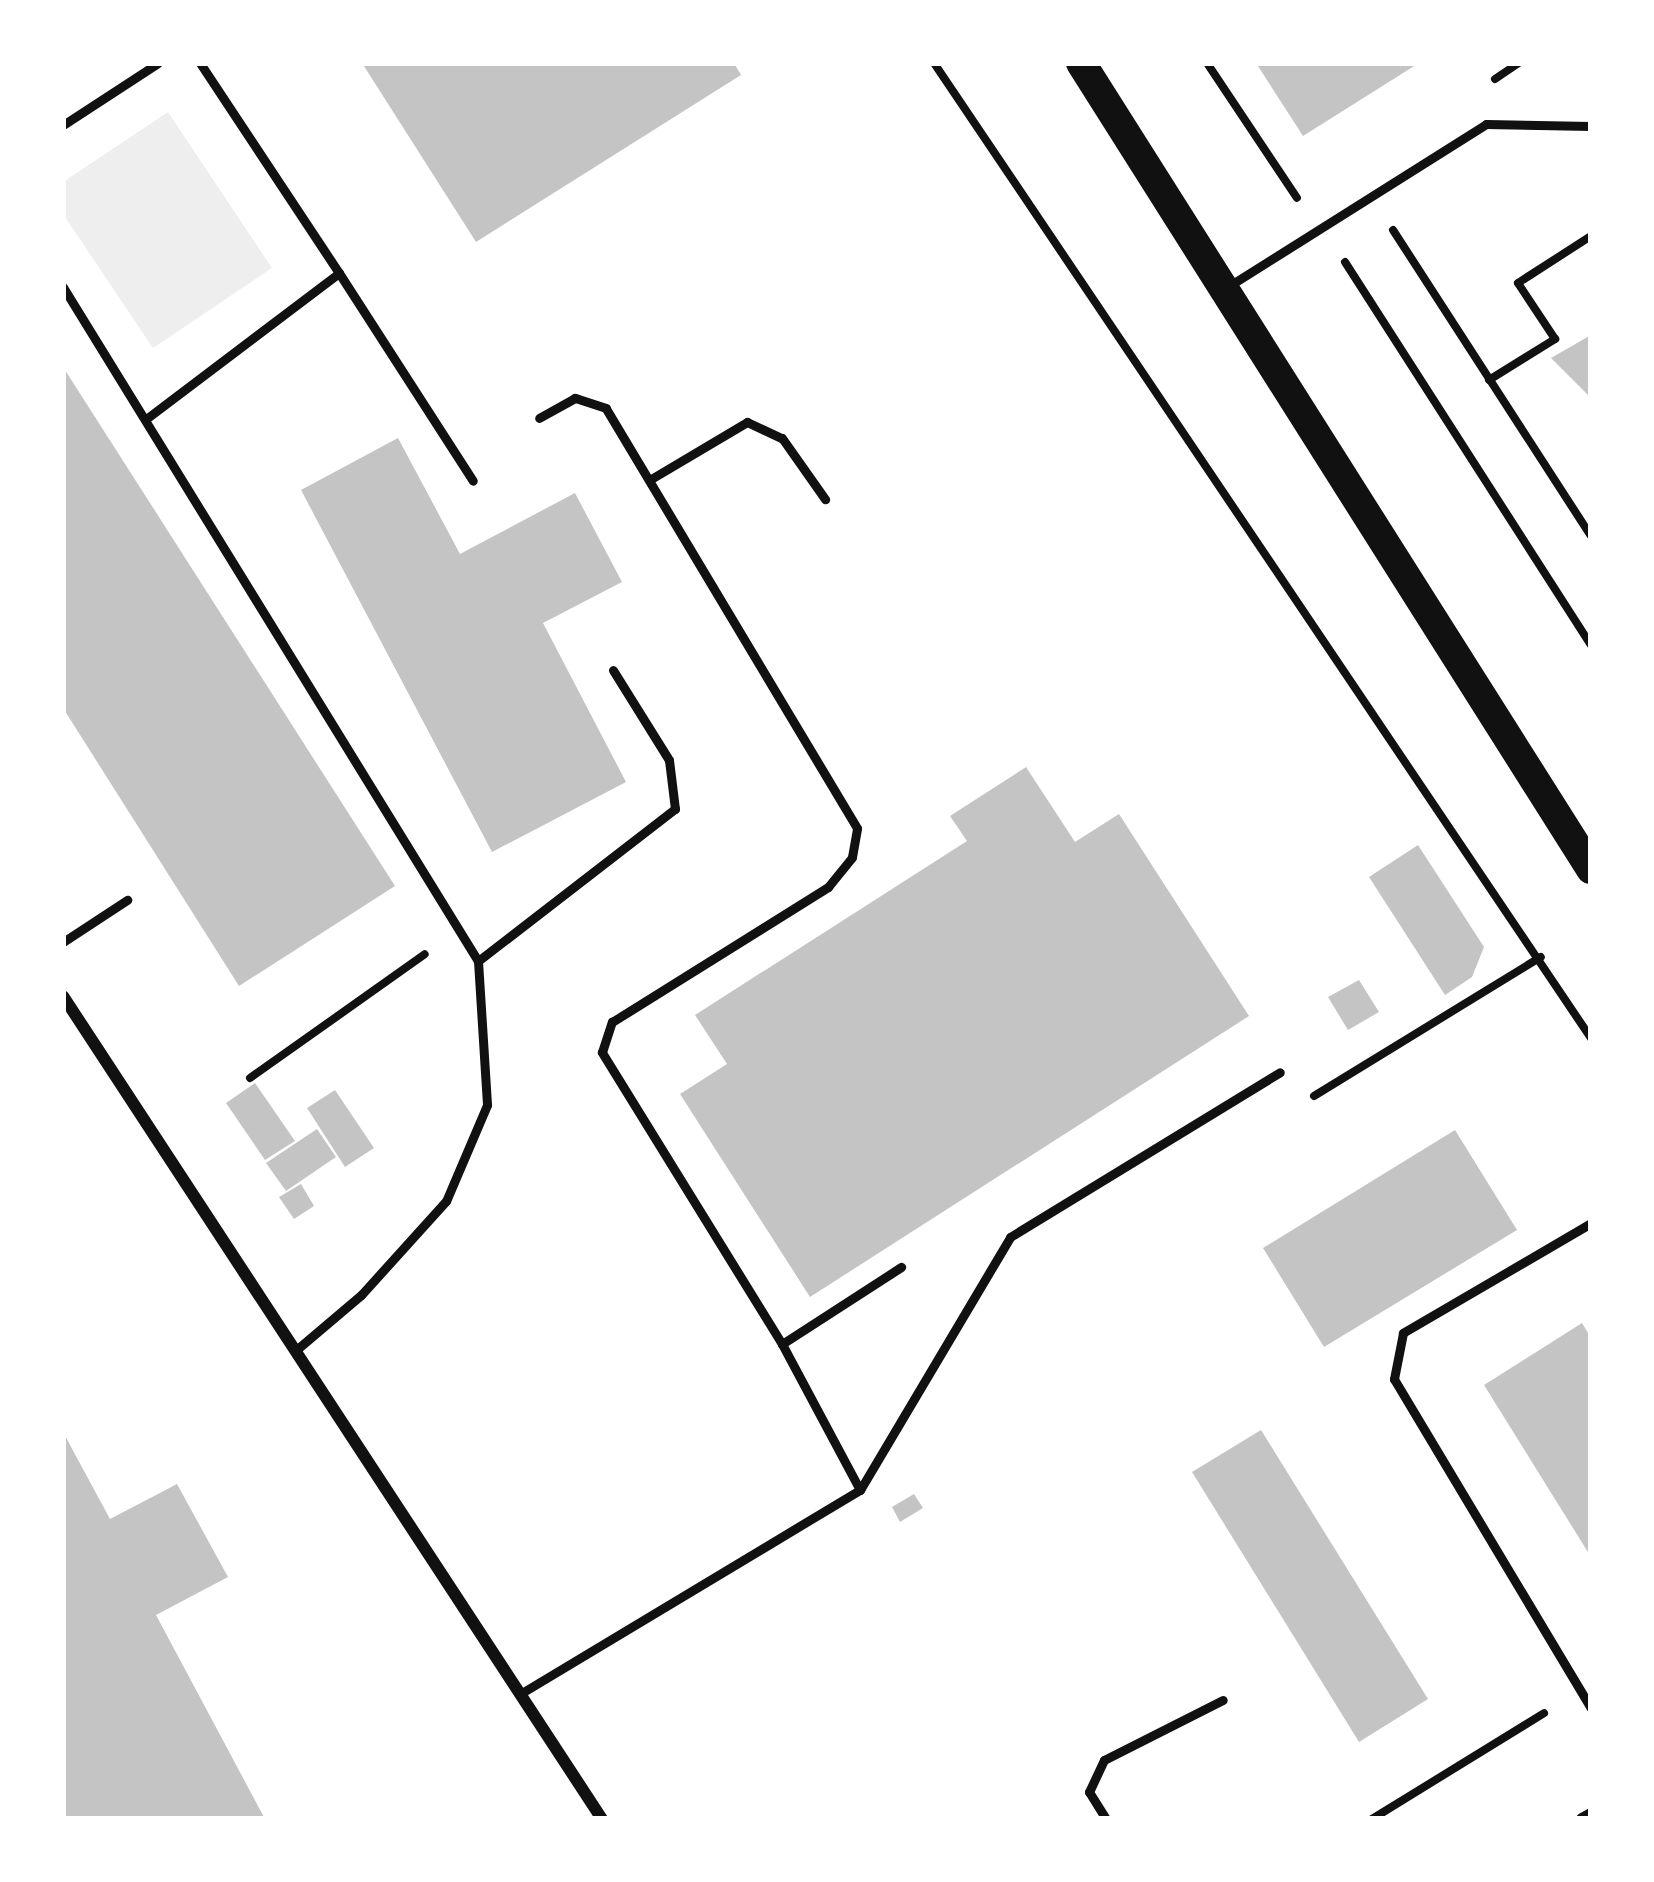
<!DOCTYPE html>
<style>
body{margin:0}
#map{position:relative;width:1654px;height:1882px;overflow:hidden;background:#fff;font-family:"Fira Sans",sans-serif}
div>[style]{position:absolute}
.green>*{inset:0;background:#eee}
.building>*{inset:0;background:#c4c4c4}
.path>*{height:8px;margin:-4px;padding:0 4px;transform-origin:4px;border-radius:4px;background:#111}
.service>*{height:9px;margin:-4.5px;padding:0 4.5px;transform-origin:4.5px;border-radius:4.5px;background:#111}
.minor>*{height:12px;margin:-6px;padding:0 6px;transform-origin:6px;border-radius:6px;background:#111}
.primary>*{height:30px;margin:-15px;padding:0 15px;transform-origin:15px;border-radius:15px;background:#111}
span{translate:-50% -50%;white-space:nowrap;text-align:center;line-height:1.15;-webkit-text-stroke:10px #fff;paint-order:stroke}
.frame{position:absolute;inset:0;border:66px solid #fff;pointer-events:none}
</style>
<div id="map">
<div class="green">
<i style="clip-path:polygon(168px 112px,272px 268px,153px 348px,63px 214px,63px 182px)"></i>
</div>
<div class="building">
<i style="clip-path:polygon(362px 63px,734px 63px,741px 75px,476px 242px)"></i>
<i style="clip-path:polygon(1256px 63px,1419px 63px,1303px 136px)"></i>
<i style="clip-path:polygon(1591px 335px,1591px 398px,1551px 358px)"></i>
<i style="clip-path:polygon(63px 367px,395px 886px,239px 986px,63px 708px)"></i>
<i style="clip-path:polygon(398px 438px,460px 554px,575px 493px,622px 582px,543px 623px,626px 782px,492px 852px,301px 490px)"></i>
<i style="clip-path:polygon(1026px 767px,1075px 842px,1119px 814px,1249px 1016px,810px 1297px,680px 1094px,727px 1064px,695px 1015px,967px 841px,950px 816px)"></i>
<i style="clip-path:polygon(1418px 845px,1484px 947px,1472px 977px,1445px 995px,1369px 877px)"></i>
<i style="clip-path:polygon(1359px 980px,1379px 1012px,1348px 1030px,1328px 997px)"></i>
<i style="clip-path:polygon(255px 1083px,295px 1141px,265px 1160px,226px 1103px)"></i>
<i style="clip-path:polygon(335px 1090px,374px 1148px,345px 1167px,307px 1108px)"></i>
<i style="clip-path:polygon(317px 1129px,336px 1157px,286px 1191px,266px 1163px)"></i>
<i style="clip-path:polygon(1455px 1130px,1517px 1230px,1324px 1347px,1263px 1248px)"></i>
<i style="clip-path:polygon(301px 1184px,314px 1206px,294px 1219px,279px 1197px)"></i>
<i style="clip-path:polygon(1582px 1323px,1591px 1338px,1591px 1557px,1484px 1385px)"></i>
<i style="clip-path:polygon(1261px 1430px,1428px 1699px,1359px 1742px,1192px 1472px)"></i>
<i style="clip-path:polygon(63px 1432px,110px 1519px,177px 1484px,228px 1577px,156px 1615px,265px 1819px,63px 1819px)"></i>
<i style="clip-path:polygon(914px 1494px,923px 1508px,900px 1522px,892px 1507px)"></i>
</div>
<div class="path">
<i style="left:934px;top:63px;width:1176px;rotate:56.03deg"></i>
<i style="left:1207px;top:63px;width:162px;rotate:56.3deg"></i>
<i style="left:1495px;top:79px;width:29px;rotate:-34deg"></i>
<i style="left:1393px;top:230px;width:364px;rotate:57.1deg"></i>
<i style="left:1345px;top:262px;width:455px;rotate:57.3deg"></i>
<i style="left:1489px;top:380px;width:78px;rotate:-31.8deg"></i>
<i style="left:1555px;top:339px;width:67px;rotate:-123.5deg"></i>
<i style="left:1518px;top:283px;width:87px;rotate:-32.8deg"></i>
<i style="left:250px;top:1078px;width:214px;rotate:-35.3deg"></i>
<i style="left:1314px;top:1096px;width:266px;rotate:-31.5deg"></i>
<i style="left:1372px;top:1819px;width:202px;rotate:-31.6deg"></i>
</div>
<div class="service">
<i style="left:63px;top:125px;width:113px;rotate:-33.1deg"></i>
<i style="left:339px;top:273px;width:247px;rotate:57.2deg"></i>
<i style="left:1229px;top:286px;width:304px;rotate:-32.2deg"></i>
<i style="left:1486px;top:124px;width:105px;rotate:1.1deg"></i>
<i style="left:63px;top:287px;width:792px;rotate:58.38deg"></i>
<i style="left:478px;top:961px;width:144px;rotate:86.4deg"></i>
<i style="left:487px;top:1105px;width:104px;rotate:113.1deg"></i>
<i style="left:446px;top:1201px;width:127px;rotate:132.1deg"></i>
<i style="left:361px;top:1295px;width:87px;rotate:139.7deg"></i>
<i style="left:146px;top:419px;width:242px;rotate:-37.1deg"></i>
<i style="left:339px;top:273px;width:252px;rotate:-123.5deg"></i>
<i style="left:651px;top:479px;width:112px;rotate:-30.7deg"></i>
<i style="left:747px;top:422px;width:38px;rotate:25deg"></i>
<i style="left:782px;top:438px;width:75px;rotate:54.8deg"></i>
<i style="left:63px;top:942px;width:77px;rotate:-33.3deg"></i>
<i style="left:478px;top:961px;width:249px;rotate:-37.7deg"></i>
<i style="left:675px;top:809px;width:49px;rotate:-97deg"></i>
<i style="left:669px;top:760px;width:106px;rotate:-121.9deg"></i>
<i style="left:1591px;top:1223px;width:218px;rotate:149.7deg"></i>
<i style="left:1403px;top:1333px;width:47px;rotate:101.1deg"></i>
<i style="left:1394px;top:1379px;width:383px;rotate:59.1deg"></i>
<i style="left:782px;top:1344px;width:142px;rotate:-32.9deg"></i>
<i style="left:860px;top:1490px;width:294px;rotate:-59.3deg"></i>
<i style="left:1010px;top:1237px;width:316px;rotate:-31.4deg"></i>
<i style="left:520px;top:1694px;width:397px;rotate:-31deg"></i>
<i style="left:860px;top:1490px;width:166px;rotate:-118.1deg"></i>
<i style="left:782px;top:1344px;width:343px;rotate:-121.7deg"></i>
<i style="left:602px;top:1052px;width:32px;rotate:-72deg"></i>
<i style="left:612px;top:1022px;width:255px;rotate:-32deg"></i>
<i style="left:828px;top:887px;width:38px;rotate:-51deg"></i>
<i style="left:852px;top:857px;width:29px;rotate:-80deg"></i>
<i style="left:857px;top:828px;width:489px;rotate:-120.9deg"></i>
<i style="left:606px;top:408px;width:33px;rotate:-162deg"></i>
<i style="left:575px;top:398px;width:41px;rotate:150.9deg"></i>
<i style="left:1106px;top:1819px;width:32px;rotate:-122deg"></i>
<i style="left:1089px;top:1792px;width:35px;rotate:-65deg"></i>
<i style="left:1104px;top:1760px;width:133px;rotate:-26.8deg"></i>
</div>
<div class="minor">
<i style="left:63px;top:996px;width:984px;rotate:56.78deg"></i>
<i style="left:1582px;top:1819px;width:10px;rotate:-29deg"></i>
</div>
<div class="primary">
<i style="left:1081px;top:63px;width:954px;rotate:57.68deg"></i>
</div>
<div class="frame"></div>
</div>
